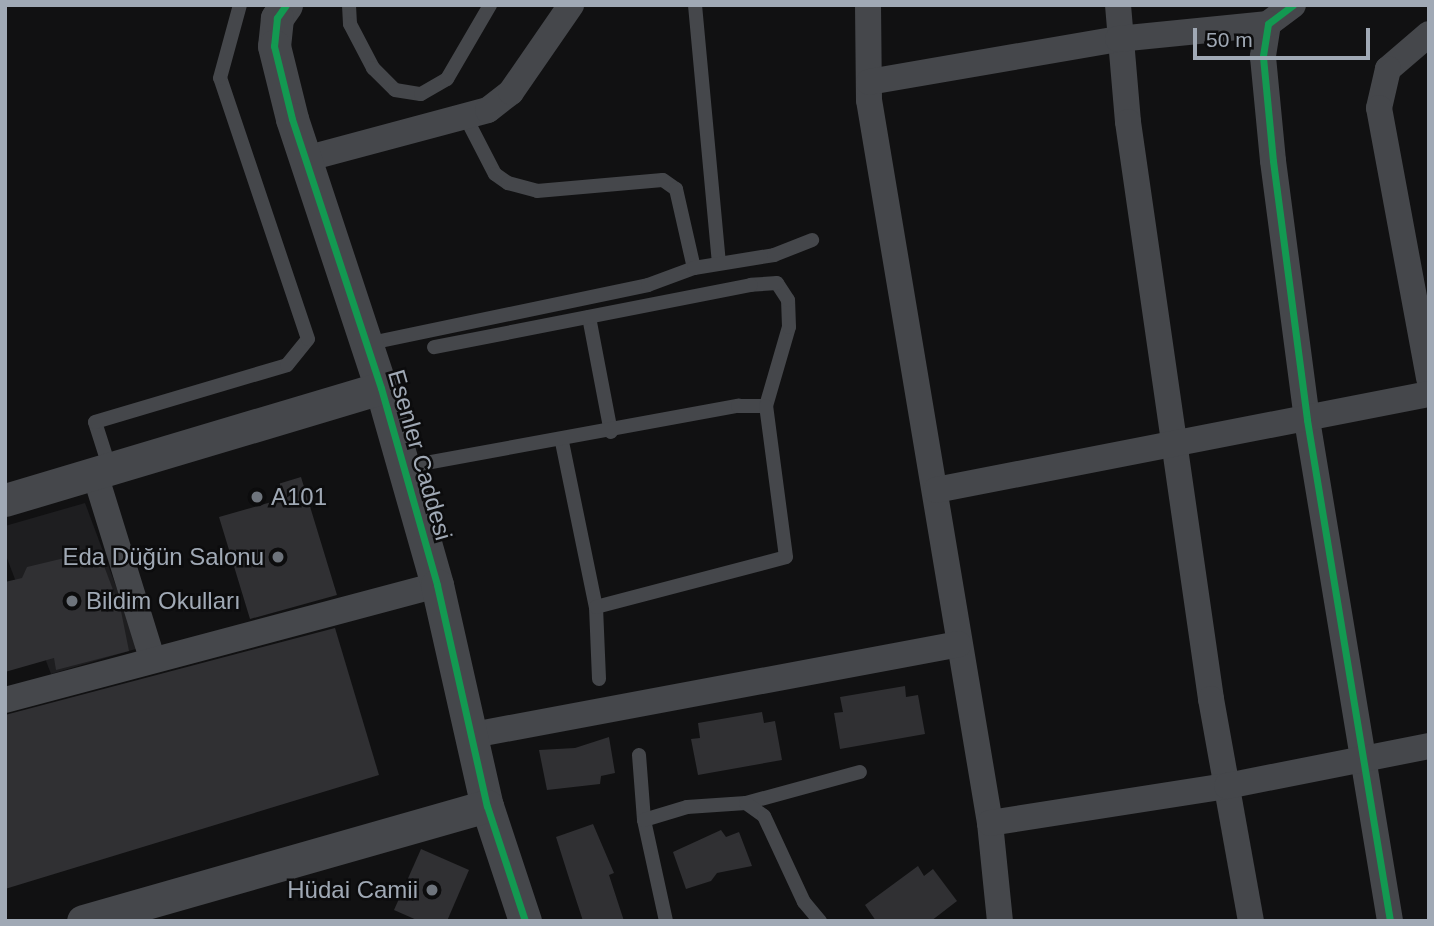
<!DOCTYPE html>
<meta charset="utf-8">
<style>
body{margin:0}
#map{position:relative;width:1434px;height:926px;overflow:hidden;background:#111112;font-family:Arial,sans-serif}
div>[style]{position:absolute}
.built>*{inset:0;background:#1e1e20}
.building>*{inset:0;background:#303033}
.service>*{height:14px;margin:-7px;padding:0 7px;transform-origin:7px;border-radius:7px;background:#45474b}
.minor>*{height:26px;margin:-13px;padding:0 13px;transform-origin:13px;border-radius:13px;background:#45474b}
.tertiary>*{height:33px;margin:-16.5px;padding:0 16.5px;transform-origin:16.5px;border-radius:16.5px;background:#45474b}
.cycleway>*{height:7px;margin:-3.5px;padding:0 3.5px;transform-origin:3.5px;border-radius:3.5px;background:#139951}
.dots>*{width:19px;height:19px;translate:-50% -50%;box-sizing:border-box;border:4px solid #0c0c0d;border-radius:50%}
span{translate:-50% -50%;white-space:nowrap;text-align:center;line-height:1.15;-webkit-text-stroke:5px #0c0c0d;paint-order:stroke}
.street-label{font-size:24px;color:#a0a9b5}
.poi-label{font-size:24px;color:#a0a9b5}
.left{translate:0 -50%;text-align:left}
.right{translate:-100% -50%;text-align:right}
.frame{position:absolute;inset:0;border:7px solid #a0a9b5;pointer-events:none}
.scale{position:absolute;left:1193px;top:28px;width:177px;height:32px;box-sizing:border-box;border:4px solid #a0a9b5;border-top:0;padding-left:9px;font-size:21px;line-height:24px;white-space:nowrap;color:#a0a9b5;-webkit-text-stroke:5px #0c0c0d;paint-order:stroke}
</style>
<div id="map">
<div class="built">
<i style="clip-path:polygon(85px 503px,139px 648px,51px 674px,5px 553px,5px 526px)"></i>
</div>
<div class="building">
<i style="clip-path:polygon(301px 477px,337px 595px,250px 619px,219px 517px,282px 499px,278px 484px)"></i>
<i style="clip-path:polygon(98px 550px,121px 611px,129px 651px,56px 670px,54px 658px,5px 672px,5px 582px,22px 578px,27px 567px)"></i>
<i style="clip-path:polygon(335px 628px,379px 775px,5px 889px,5px 715px)"></i>
<i style="clip-path:polygon(905px 686px,906px 697px,918px 695px,925px 734px,840px 749px,834px 713px,843px 712px,840px 697px)"></i>
<i style="clip-path:polygon(762px 712px,764px 723px,775px 721px,782px 760px,698px 775px,691px 739px,700px 738px,698px 723px)"></i>
<i style="clip-path:polygon(609px 737px,615px 773px,601px 776px,600px 784px,547px 790px,539px 750px,575px 748px)"></i>
<i style="clip-path:polygon(593px 824px,614px 873px,609px 875px,624px 921px,583px 921px,568px 875px,556px 837px)"></i>
<i style="clip-path:polygon(721px 830px,726px 837px,739px 832px,752px 866px,717px 873px,711px 881px,686px 889px,673px 852px)"></i>
<i style="clip-path:polygon(421px 849px,469px 870px,447px 921px,419px 921px,394px 910px)"></i>
<i style="clip-path:polygon(918px 866px,924px 876px,933px 869px,957px 901px,931px 921px,876px 921px,865px 905px)"></i>
</div>
<div class="service">
<i style="left:349px;top:5px;width:19px;rotate:87deg"></i>
<i style="left:350px;top:24px;width:50px;rotate:62.4deg"></i>
<i style="left:373px;top:68px;width:31px;rotate:45deg"></i>
<i style="left:395px;top:90px;width:26px;rotate:9deg"></i>
<i style="left:421px;top:94px;width:30px;rotate:-30deg"></i>
<i style="left:447px;top:79px;width:86px;rotate:-59.8deg"></i>
<i style="left:695px;top:5px;width:259px;rotate:84.7deg"></i>
<i style="left:465px;top:116px;width:65px;rotate:62.7deg"></i>
<i style="left:495px;top:174px;width:16px;rotate:35deg"></i>
<i style="left:508px;top:183px;width:30px;rotate:15deg"></i>
<i style="left:537px;top:191px;width:126px;rotate:-5deg"></i>
<i style="left:663px;top:180px;width:16px;rotate:35deg"></i>
<i style="left:676px;top:189px;width:81px;rotate:77.2deg"></i>
<i style="left:589px;top:317px;width:117px;rotate:79.2deg"></i>
<i style="left:366px;top:344px;width:288px;rotate:-11.8deg"></i>
<i style="left:648px;top:285px;width:49px;rotate:-20.3deg"></i>
<i style="left:694px;top:268px;width:81px;rotate:-9.2deg"></i>
<i style="left:774px;top:255px;width:41px;rotate:-21.5deg"></i>
<i style="left:562px;top:442px;width:168px;rotate:78.4deg"></i>
<i style="left:596px;top:607px;width:72px;rotate:87.6deg"></i>
<i style="left:404px;top:467px;width:340px;rotate:-10.4deg"></i>
<i style="left:738px;top:406px;width:28px"></i>
<i style="left:766px;top:406px;width:82px;rotate:-73.8deg"></i>
<i style="left:789px;top:327px;width:27px;rotate:-92deg"></i>
<i style="left:788px;top:300px;width:20px;rotate:-123deg"></i>
<i style="left:777px;top:283px;width:26px;rotate:176deg"></i>
<i style="left:751px;top:285px;width:323px;rotate:168.9deg"></i>
<i style="left:110px;top:469px;width:49px;rotate:-107.7deg"></i>
<i style="left:95px;top:422px;width:200px;rotate:-16.5deg"></i>
<i style="left:287px;top:365px;width:33px;rotate:-51deg"></i>
<i style="left:308px;top:339px;width:275px;rotate:-108.6deg"></i>
<i style="left:220px;top:78px;width:76px;rotate:-74.7deg"></i>
<i style="left:596px;top:607px;width:196px;rotate:-14.7deg"></i>
<i style="left:786px;top:557px;width:152px;rotate:-97.5deg"></i>
<i style="left:639px;top:755px;width:65px;rotate:85.6deg"></i>
<i style="left:644px;top:820px;width:103px;rotate:77.7deg"></i>
<i style="left:746px;top:803px;width:118px;rotate:-15.2deg"></i>
<i style="left:644px;top:820px;width:45px;rotate:-16.8deg"></i>
<i style="left:687px;top:807px;width:59px;rotate:-3.9deg"></i>
<i style="left:746px;top:803px;width:22px;rotate:36deg"></i>
<i style="left:764px;top:816px;width:95px;rotate:65.1deg"></i>
<i style="left:804px;top:902px;width:25px;rotate:50deg"></i>
</div>
<div class="minor">
<i style="left:868px;top:5px;width:95px;rotate:89.4deg"></i>
<i style="left:869px;top:100px;width:733px;rotate:80.5deg"></i>
<i style="left:990px;top:823px;width:99px;rotate:84.2deg"></i>
<i style="left:1118px;top:5px;width:117px;rotate:85.1deg"></i>
<i style="left:1128px;top:122px;width:583px;rotate:81.81deg"></i>
<i style="left:1211px;top:699px;width:226px;rotate:79.8deg"></i>
<i style="left:1293px;top:5px;width:31px;rotate:143deg"></i>
<i style="left:1268px;top:24px;width:33px;rotate:99deg"></i>
<i style="left:1263px;top:57px;width:104px;rotate:84.5deg"></i>
<i style="left:1273px;top:161px;width:261px;rotate:82.5deg"></i>
<i style="left:1307px;top:420px;width:508px;rotate:80.59deg"></i>
<i style="left:1429px;top:34px;width:54px;rotate:139.5deg"></i>
<i style="left:1388px;top:69px;width:40px;rotate:103deg"></i>
<i style="left:1379px;top:108px;width:275px;rotate:79.5deg"></i>
<i style="left:869px;top:82px;width:253px;rotate:-9.8deg"></i>
<i style="left:1118px;top:39px;width:151px;rotate:-5.7deg"></i>
<i style="left:305px;top:159px;width:189px;rotate:-15deg"></i>
<i style="left:488px;top:110px;width:29px;rotate:-38deg"></i>
<i style="left:511px;top:92px;width:106px;rotate:-55.4deg"></i>
<i style="left:95px;top:474px;width:193px;rotate:72.8deg"></i>
<i style="left:936px;top:490px;width:502px;rotate:-11.02deg"></i>
<i style="left:5px;top:700px;width:447px;rotate:-14.9deg"></i>
<i style="left:473px;top:735px;width:494px;rotate:-10.6deg"></i>
<i style="left:990px;top:823px;width:240px;rotate:-8.9deg"></i>
<i style="left:1227px;top:786px;width:206px;rotate:-11.2deg"></i>
</div>
<div class="tertiary">
<i style="left:286px;top:5px;width:16px;rotate:125deg"></i>
<i style="left:277px;top:18px;width:28px;rotate:96deg"></i>
<i style="left:274px;top:46px;width:75px;rotate:76.1deg"></i>
<i style="left:292px;top:119px;width:283px;rotate:71.7deg"></i>
<i style="left:381px;top:388px;width:205px;rotate:74.1deg"></i>
<i style="left:437px;top:585px;width:227px;rotate:77.3deg"></i>
<i style="left:487px;top:806px;width:121px;rotate:71.7deg"></i>
<i style="left:5px;top:500px;width:392px;rotate:-16.6deg"></i>
<i style="left:83px;top:921px;width:420px;rotate:-15.9deg"></i>
</div>
<div class="cycleway">
<i style="left:286px;top:5px;width:16px;rotate:125deg"></i>
<i style="left:277px;top:18px;width:28px;rotate:96deg"></i>
<i style="left:274px;top:46px;width:75px;rotate:76.1deg"></i>
<i style="left:292px;top:119px;width:283px;rotate:71.7deg"></i>
<i style="left:381px;top:388px;width:205px;rotate:74.1deg"></i>
<i style="left:437px;top:585px;width:227px;rotate:77.3deg"></i>
<i style="left:487px;top:806px;width:121px;rotate:71.7deg"></i>
<i style="left:1293px;top:5px;width:31px;rotate:143deg"></i>
<i style="left:1268px;top:24px;width:33px;rotate:99deg"></i>
<i style="left:1263px;top:57px;width:104px;rotate:84.5deg"></i>
<i style="left:1273px;top:161px;width:261px;rotate:82.5deg"></i>
<i style="left:1307px;top:420px;width:508px;rotate:80.59deg"></i>
</div>
<div class="dots">
<i style="left:257px;top:497px;background:#6e747c"></i>
<i style="left:278px;top:557px;background:#6e747c"></i>
<i style="left:72px;top:601px;background:#6e747c"></i>
<i style="left:432px;top:890px;background:#6e747c"></i>
</div>
<div class="street-label">
<span style="left:420px;top:455px;rotate:74deg">Esenler Caddesi</span>
</div>
<div class="poi-label">
<span class="left" style="left:271px;top:497px">A101</span>
<span class="right" style="left:264px;top:557px">Eda Düğün Salonu</span>
<span class="left" style="left:86px;top:601px">Bildim Okulları</span>
<span class="right" style="left:418px;top:890px">Hüdai Camii</span>
</div>
<div class="frame"></div>
<div class="scale">50 m</div>
</div>
